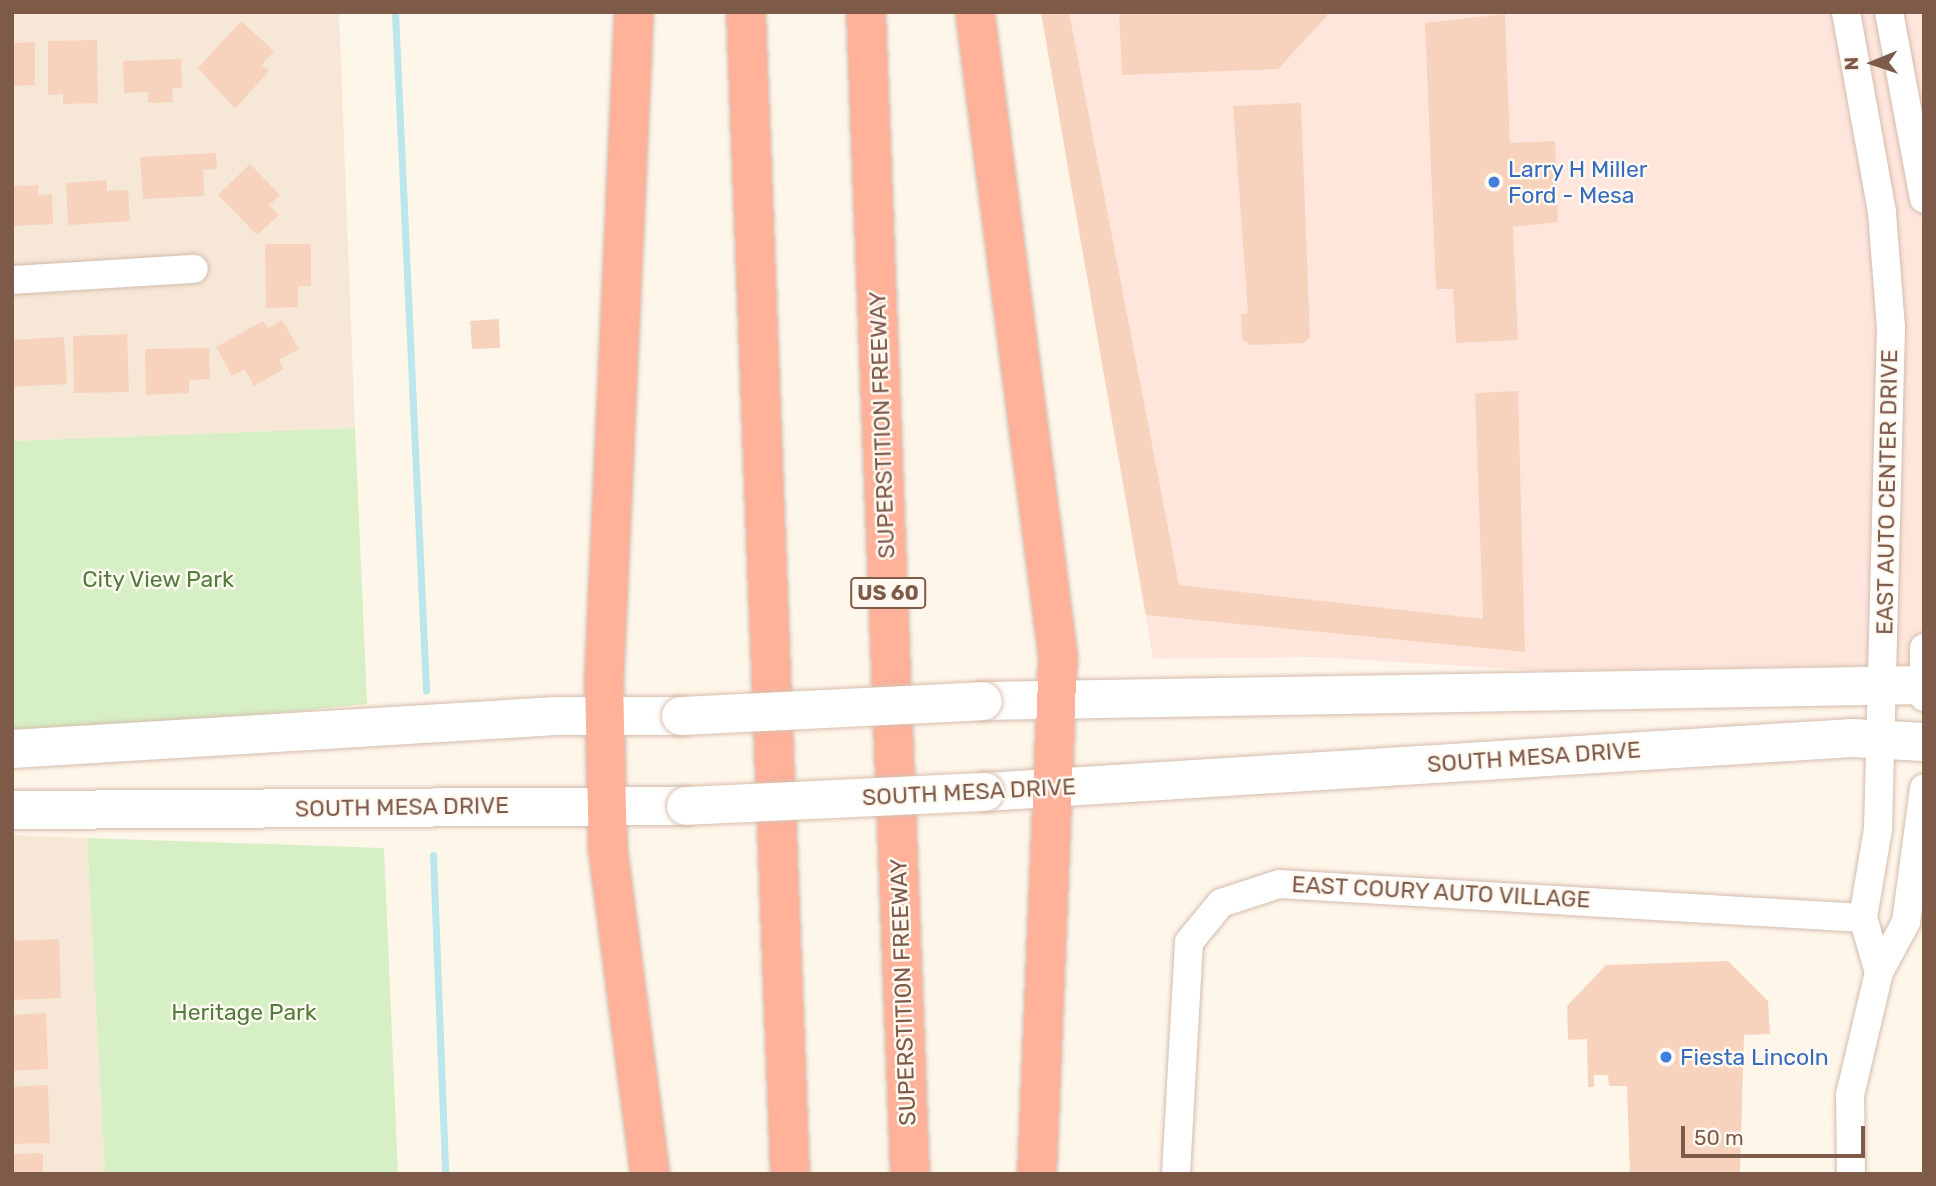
<!DOCTYPE html>
<style>
body{margin:0}
#map{position:relative;width:1936px;height:1186px;overflow:hidden;background:#fff6ea;font-family:Rubik,sans-serif}
div>[style]{position:absolute}
.residential>*{inset:0;background:#f7e7d7}
.commercial>*{inset:0;background:#ffe6dd}
.green>*{inset:0;background:#d7efc5}
.stream>*{height:7px;margin:-3.5px;padding:0 3.5px;transform-origin:3.5px;border-radius:3.5px;background:#bae6ec}
.building>*{inset:0;background:#f7d3be}
.roads{filter:drop-shadow(0 0 2px #d3bcad) drop-shadow(0 0 2px #d3bcad)}
.minor>*{height:28px;margin:-14px;padding:0 14px;transform-origin:14px;border-radius:14px;background:#fff}
.secondary>*{height:38px;margin:-19px;padding:0 19px;transform-origin:19px;border-radius:19px;background:#fff}
.motorway>*{height:38px;margin:-19px;padding:0 19px;transform-origin:19px;border-radius:19px;background:#ffb19a}
.bridges{filter:drop-shadow(0 0 2px #d9bfac) drop-shadow(0 0 2px #d9bfac)}
.secondary-bridge>*{height:38px;margin:-19px;padding:0 19px;transform-origin:19px;border-radius:19px;background:#fff}
.dots>*{width:19px;height:19px;translate:-50% -50%;box-sizing:border-box;border:4px solid #fff9f2;border-radius:50%}
span{translate:-50% -50%;white-space:nowrap;text-align:center;line-height:1.15;-webkit-text-stroke:5px #fff9f2;paint-order:stroke}
.shield-label span{padding:2px 5px;background:#fff9f2;border:2px solid;border-radius:5px;-webkit-text-stroke-width:0}
.shield-label{font-size:21px;color:#7e5a49;font-weight:700}
.shop-label{font-size:23px;color:#366cbe}
.left{translate:0 -50%;text-align:left}
.street-label{font-size:23px;color:#7e5a49}
.park-label{font-size:23px;color:#527e3c}
.frame{position:absolute;inset:0;border:14px solid #7e5a49;pointer-events:none}
.north{position:absolute;left:1838px;top:28px;width:70px;height:70px;-webkit-text-stroke:5px #fff9f2;paint-order:stroke;rotate:268deg;font-size:19px;font-weight:700;line-height:28px;text-align:center;color:#7e5a49}
.north::after{content:'';display:block;margin:auto;width:24px;height:32px;background:#7e5a49;clip-path:polygon(50% 0,100% 100%,50% 72%,0 100%)}
.scale{position:absolute;left:1681px;top:1126px;width:184px;height:32px;box-sizing:border-box;border:4px solid #7e5a49;border-top:0;padding-left:9px;font-size:21px;line-height:24px;white-space:nowrap;color:#7e5a49;-webkit-text-stroke:5px #fff9f2;paint-order:stroke}
</style>
<div id="map">
<div class="residential">
<i style="clip-path:polygon(12px 12px,339px 12px,355px 428px,12px 441px)"></i>
<i style="clip-path:polygon(12px 835px,87px 838px,105px 1174px,12px 1174px)"></i>
</div>
<div class="commercial">
<i style="clip-path:polygon(1041px 12px,1924px 12px,1924px 665px,1548px 671px,1315px 657px,1153px 659px)"></i>
</div>
<div class="green">
<i style="clip-path:polygon(355px 428px,367px 704px,149px 725px,12px 729px,12px 441px)"></i>
<i style="clip-path:polygon(87px 838px,384px 848px,398px 1174px,105px 1174px)"></i>
</div>
<div class="stream">
<i style="left:395px;top:12px;width:679px;rotate:87.38deg"></i>
<i style="left:433px;top:855px;width:319px;rotate:87.8deg"></i>
</div>
<div class="building">
<i style="clip-path:polygon(1041px 12px,1069px 12px,1179px 585px,1483px 619px,1475px 393px,1518px 391px,1525px 652px,1146px 615px)"></i>
<i style="clip-path:polygon(1119px 12px,1327px 12px,1327px 16px,1278px 69px,1122px 75px)"></i>
<i style="clip-path:polygon(1505px 14px,1510px 143px,1555px 141px,1558px 222px,1513px 227px,1518px 340px,1456px 343px,1453px 289px,1436px 289px,1425px 23px)"></i>
<i style="clip-path:polygon(241px 21px,274px 51px,262px 65px,269px 71px,235px 109px,198px 68px)"></i>
<i style="clip-path:polygon(97px 40px,98px 103px,63px 104px,63px 94px,48px 95px,48px 41px)"></i>
<i style="clip-path:polygon(35px 42px,35px 85px,12px 86px,12px 43px)"></i>
<i style="clip-path:polygon(181px 59px,182px 88px,172px 88px,173px 102px,148px 103px,148px 92px,124px 93px,123px 61px)"></i>
<i style="clip-path:polygon(1301px 103px,1310px 337px,1304px 343px,1250px 345px,1242px 339px,1241px 314px,1248px 313px,1233px 106px)"></i>
<i style="clip-path:polygon(216px 153px,217px 169px,203px 170px,204px 196px,143px 199px,140px 157px)"></i>
<i style="clip-path:polygon(250px 164px,280px 195px,269px 205px,279px 215px,257px 235px,218px 195px)"></i>
<i style="clip-path:polygon(107px 180px,107px 191px,128px 190px,130px 221px,68px 225px,66px 183px)"></i>
<i style="clip-path:polygon(38px 185px,38px 195px,52px 194px,53px 224px,12px 226px,12px 186px)"></i>
<i style="clip-path:polygon(265px 244px,311px 244px,311px 286px,298px 286px,298px 307px,266px 308px)"></i>
<i style="clip-path:polygon(499px 319px,500px 348px,472px 349px,470px 321px)"></i>
<i style="clip-path:polygon(282px 320px,299px 349px,279px 360px,284px 369px,254px 386px,245px 369px,232px 376px,216px 347px,263px 321px,268px 328px)"></i>
<i style="clip-path:polygon(127px 334px,129px 392px,74px 393px,73px 336px)"></i>
<i style="clip-path:polygon(64px 337px,67px 384px,12px 387px,12px 340px)"></i>
<i style="clip-path:polygon(209px 348px,210px 379px,189px 380px,189px 393px,146px 395px,145px 349px)"></i>
<i style="clip-path:polygon(59px 939px,61px 998px,12px 1000px,12px 941px)"></i>
<i style="clip-path:polygon(1728px 961px,1768px 1001px,1770px 1034px,1744px 1035px,1740px 1174px,1630px 1174px,1627px 1086px,1609px 1086px,1608px 1075px,1594px 1075px,1594px 1087px,1588px 1087px,1587px 1039px,1568px 1040px,1567px 1006px,1606px 965px)"></i>
<i style="clip-path:polygon(46px 1013px,48px 1069px,12px 1071px,12px 1015px)"></i>
<i style="clip-path:polygon(48px 1085px,50px 1143px,12px 1144px,12px 1087px)"></i>
<i style="clip-path:polygon(43px 1153px,43px 1174px,12px 1174px,12px 1154px)"></i>
</div>
<div class="roads">
<div class="minor">
<i style="left:1846px;top:12px;width:204px;rotate:79.8deg"></i>
<i style="left:1882px;top:213px;width:114px;rotate:85.5deg"></i>
<i style="left:1891px;top:327px;width:502px;rotate:91.48deg"></i>
<i style="left:1878px;top:829px;width:90px;rotate:99.6deg"></i>
<i style="left:1863px;top:918px;width:56px;rotate:73.5deg"></i>
<i style="left:1889px;top:12px;width:190px;rotate:79.4deg"></i>
<i style="left:12px;top:280px;width:182px;rotate:-3.5deg"></i>
<i style="left:1924px;top:648px;width:49px;rotate:90deg"></i>
<i style="left:1176px;top:1174px;width:232px;rotate:-86.8deg"></i>
<i style="left:1189px;top:942px;width:50px;rotate:-50.6deg"></i>
<i style="left:1221px;top:903px;width:61px;rotate:-18.1deg"></i>
<i style="left:1279px;top:884px;width:585px;rotate:3.33deg"></i>
<i style="left:1851px;top:1174px;width:79px;rotate:-90.7deg"></i>
<i style="left:1850px;top:1095px;width:126px;rotate:-76.7deg"></i>
<i style="left:1879px;top:972px;width:57px;rotate:-61.6deg"></i>
<i style="left:1906px;top:922px;width:135px;rotate:-82.3deg"></i>
</div>
<div class="secondary">
<i style="left:983px;top:701px;width:941px;rotate:-0.97deg"></i>
<i style="left:12px;top:749px;width:545px;rotate:-3.47deg"></i>
<i style="left:556px;top:716px;width:125px"></i>
<i style="left:985px;top:792px;width:869px;rotate:-3.56deg"></i>
<i style="left:1852px;top:738px;width:72px;rotate:3.2deg"></i>
<i style="left:12px;top:810px;width:674px;rotate:-0.34deg"></i>
</div>
<div class="motorway">
<i style="left:634px;top:12px;width:669px;rotate:92.57deg"></i>
<i style="left:604px;top:680px;width:170px;rotate:88.7deg"></i>
<i style="left:608px;top:850px;width:327px;rotate:82.6deg"></i>
<i style="left:746px;top:12px;width:1163px;rotate:87.83deg"></i>
<i style="left:866px;top:12px;width:1163px;rotate:87.83deg"></i>
<i style="left:975px;top:12px;width:649px;rotate:82.66deg"></i>
<i style="left:1058px;top:656px;width:518px;rotate:92.32deg"></i>
</div>
</div>
<div class="bridges">
<div class="secondary-bridge">
<i style="left:681px;top:716px;width:302px;rotate:-2.8deg"></i>
<i style="left:686px;top:806px;width:299px;rotate:-2.7deg"></i>
</div>
</div>
<div class="dots">
<i style="left:1494px;top:182px;background:#3f7fe0"></i>
<i style="left:1666px;top:1057px;background:#3f7fe0"></i>
</div>
<div class="shield-label">
<span style="left:888px;top:593px">US 60</span>
</div>
<div class="shop-label">
<span class="left" style="left:1508px;top:182px">Larry H Miller<br>Ford - Mesa</span>
<span class="left" style="left:1680px;top:1057px">Fiesta Lincoln</span>
</div>
<div class="street-label">
<span style="left:882px;top:425px;rotate:-92deg">SUPERSTITION FREEWAY</span>
<span style="left:1887px;top:492px;rotate:-89deg">EAST AUTO CENTER DRIVE</span>
<span style="left:1534px;top:757px;rotate:-4deg">SOUTH MESA DRIVE</span>
<span style="left:969px;top:792px;rotate:-3deg">SOUTH MESA DRIVE</span>
<span style="left:402px;top:807px;rotate:-1deg">SOUTH MESA DRIVE</span>
<span style="left:1441px;top:892px;rotate:3deg">EAST COURY AUTO VILLAGE</span>
<span style="left:903px;top:992px;rotate:-92deg">SUPERSTITION FREEWAY</span>
</div>
<div class="park-label">
<span style="left:158px;top:579px">City View Park</span>
<span style="left:244px;top:1012px">Heritage Park</span>
</div>
<div class="frame"></div>
<div class="north">N</div>
<div class="scale">50 m</div>
</div>
